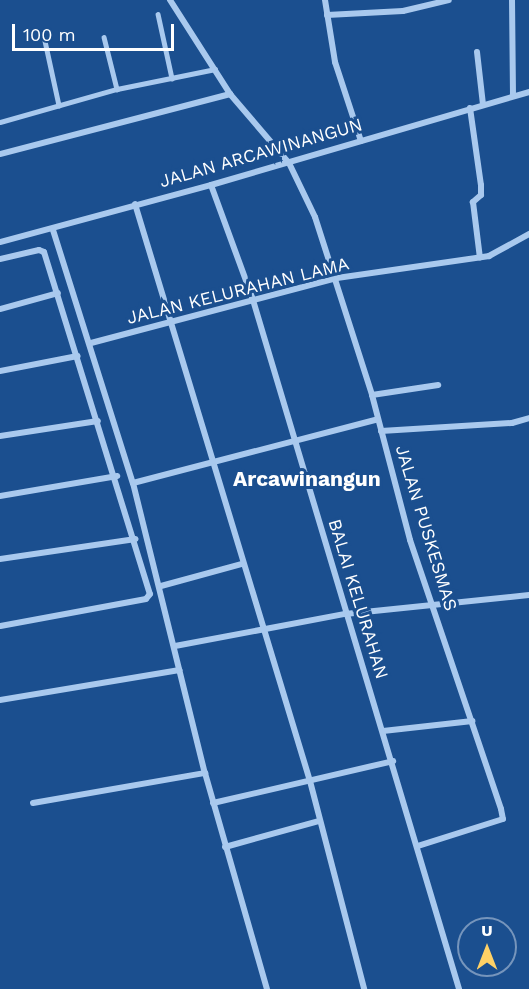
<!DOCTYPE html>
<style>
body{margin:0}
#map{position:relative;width:529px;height:989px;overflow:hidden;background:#1b4f8f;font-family:"Work Sans",sans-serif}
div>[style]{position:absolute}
.service>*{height:4.5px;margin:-2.25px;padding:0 2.25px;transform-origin:2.25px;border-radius:2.25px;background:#a9c9ee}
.minor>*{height:6px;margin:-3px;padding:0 3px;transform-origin:3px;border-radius:3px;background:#a9c9ee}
span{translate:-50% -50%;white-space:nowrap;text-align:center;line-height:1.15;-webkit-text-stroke:6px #1b4f8f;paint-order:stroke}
.street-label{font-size:18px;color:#fff}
.quarter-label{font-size:21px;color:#fff;font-weight:700}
.north{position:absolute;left:457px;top:917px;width:60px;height:60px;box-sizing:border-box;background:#1b4f8f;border:2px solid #7695bc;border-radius:50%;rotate:0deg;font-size:16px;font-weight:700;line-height:24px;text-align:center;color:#fff}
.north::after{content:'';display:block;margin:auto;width:21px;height:27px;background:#ffd166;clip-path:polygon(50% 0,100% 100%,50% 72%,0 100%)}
.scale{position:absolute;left:12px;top:24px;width:162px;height:27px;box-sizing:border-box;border:3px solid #fff;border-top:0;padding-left:8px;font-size:18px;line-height:21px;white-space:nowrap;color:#fff;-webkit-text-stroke:4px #1b4f8f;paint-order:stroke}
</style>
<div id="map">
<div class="service">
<i style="left:158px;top:14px;width:66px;rotate:77.7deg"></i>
<i style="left:104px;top:37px;width:54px;rotate:76deg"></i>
<i style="left:45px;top:41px;width:66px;rotate:77.7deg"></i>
<i style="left:0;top:122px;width:122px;rotate:-15.8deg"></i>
<i style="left:117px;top:89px;width:100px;rotate:-11.5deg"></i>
</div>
<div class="minor">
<i style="left:170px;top:0;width:112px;rotate:57.4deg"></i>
<i style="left:230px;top:94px;width:91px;rotate:49.5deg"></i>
<i style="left:289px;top:163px;width:60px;rotate:64.3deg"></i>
<i style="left:315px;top:217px;width:187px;rotate:72.2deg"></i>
<i style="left:372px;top:395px;width:150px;rotate:75.3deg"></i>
<i style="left:410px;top:540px;width:284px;rotate:71.3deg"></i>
<i style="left:501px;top:809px;width:10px;rotate:79deg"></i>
<i style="left:503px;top:819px;width:89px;rotate:162.4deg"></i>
<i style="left:325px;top:0;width:63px;rotate:80.8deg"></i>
<i style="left:335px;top:62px;width:83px;rotate:71.8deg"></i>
<i style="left:512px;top:0;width:96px;rotate:89.4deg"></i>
<i style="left:327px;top:15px;width:76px;rotate:-3deg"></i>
<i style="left:403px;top:11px;width:47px;rotate:-13.4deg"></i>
<i style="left:477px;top:52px;width:53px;rotate:83.5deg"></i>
<i style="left:470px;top:108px;width:78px;rotate:81.9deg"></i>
<i style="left:481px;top:185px;width:10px;rotate:90deg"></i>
<i style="left:481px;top:195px;width:11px;rotate:139deg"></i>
<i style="left:473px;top:202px;width:56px;rotate:82.9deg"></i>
<i style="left:0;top:154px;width:238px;rotate:-14.6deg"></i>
<i style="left:211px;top:185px;width:122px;rotate:69.9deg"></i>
<i style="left:253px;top:300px;width:719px;rotate:73.35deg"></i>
<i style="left:135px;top:204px;width:603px;rotate:73.13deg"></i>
<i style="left:310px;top:781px;width:215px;rotate:75.4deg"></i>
<i style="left:53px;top:230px;width:265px;rotate:72.5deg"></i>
<i style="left:133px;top:483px;width:299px;rotate:76.1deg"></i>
<i style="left:205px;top:773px;width:225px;rotate:74deg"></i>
<i style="left:0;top:242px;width:219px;rotate:-15.1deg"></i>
<i style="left:211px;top:185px;width:331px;rotate:-16.3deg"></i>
<i style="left:0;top:259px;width:40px;rotate:-13deg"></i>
<i style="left:39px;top:250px;width:5px;rotate:22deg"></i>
<i style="left:44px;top:252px;width:358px;rotate:72.8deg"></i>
<i style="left:150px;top:594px;width:6px;rotate:129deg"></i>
<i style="left:146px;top:599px;width:148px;rotate:169.5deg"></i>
<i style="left:0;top:309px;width:60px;rotate:-15.4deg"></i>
<i style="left:91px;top:343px;width:254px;rotate:-14.8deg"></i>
<i style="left:337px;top:278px;width:154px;rotate:-8.2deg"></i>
<i style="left:489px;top:256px;width:46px;rotate:-28.8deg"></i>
<i style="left:0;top:371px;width:79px;rotate:-10.9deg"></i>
<i style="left:372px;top:395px;width:67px;rotate:-8.6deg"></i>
<i style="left:381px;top:431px;width:131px;rotate:-3.5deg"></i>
<i style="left:512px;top:423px;width:18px;rotate:-16deg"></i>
<i style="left:0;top:436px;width:99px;rotate:-8.7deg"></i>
<i style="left:133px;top:483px;width:253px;rotate:-14.6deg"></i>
<i style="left:0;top:496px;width:119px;rotate:-9.7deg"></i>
<i style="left:0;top:559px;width:137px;rotate:-8.4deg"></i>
<i style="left:161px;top:586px;width:84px;rotate:-15.2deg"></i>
<i style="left:175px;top:646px;width:173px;rotate:-10.7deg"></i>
<i style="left:345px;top:614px;width:185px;rotate:-5.9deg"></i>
<i style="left:0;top:700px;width:182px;rotate:-9.5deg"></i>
<i style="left:383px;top:731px;width:90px;rotate:-6.4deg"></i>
<i style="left:33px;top:803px;width:175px;rotate:-9.9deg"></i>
<i style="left:213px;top:803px;width:185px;rotate:-13.1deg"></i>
<i style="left:225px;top:847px;width:98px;rotate:-15.5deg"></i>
</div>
<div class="street-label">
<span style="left:261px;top:153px;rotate:-16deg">JALAN ARCAWINANGUN</span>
<span style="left:238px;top:291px;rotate:-14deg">JALAN KELURAHAN LAMA</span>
<span style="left:426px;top:528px;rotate:73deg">JALAN PUSKESMAS</span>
<span style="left:358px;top:599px;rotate:73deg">BALAI KELURAHAN</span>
</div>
<div class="quarter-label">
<span style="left:307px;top:479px">Arcawinangun</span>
</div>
<div class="north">U</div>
<div class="scale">100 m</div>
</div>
